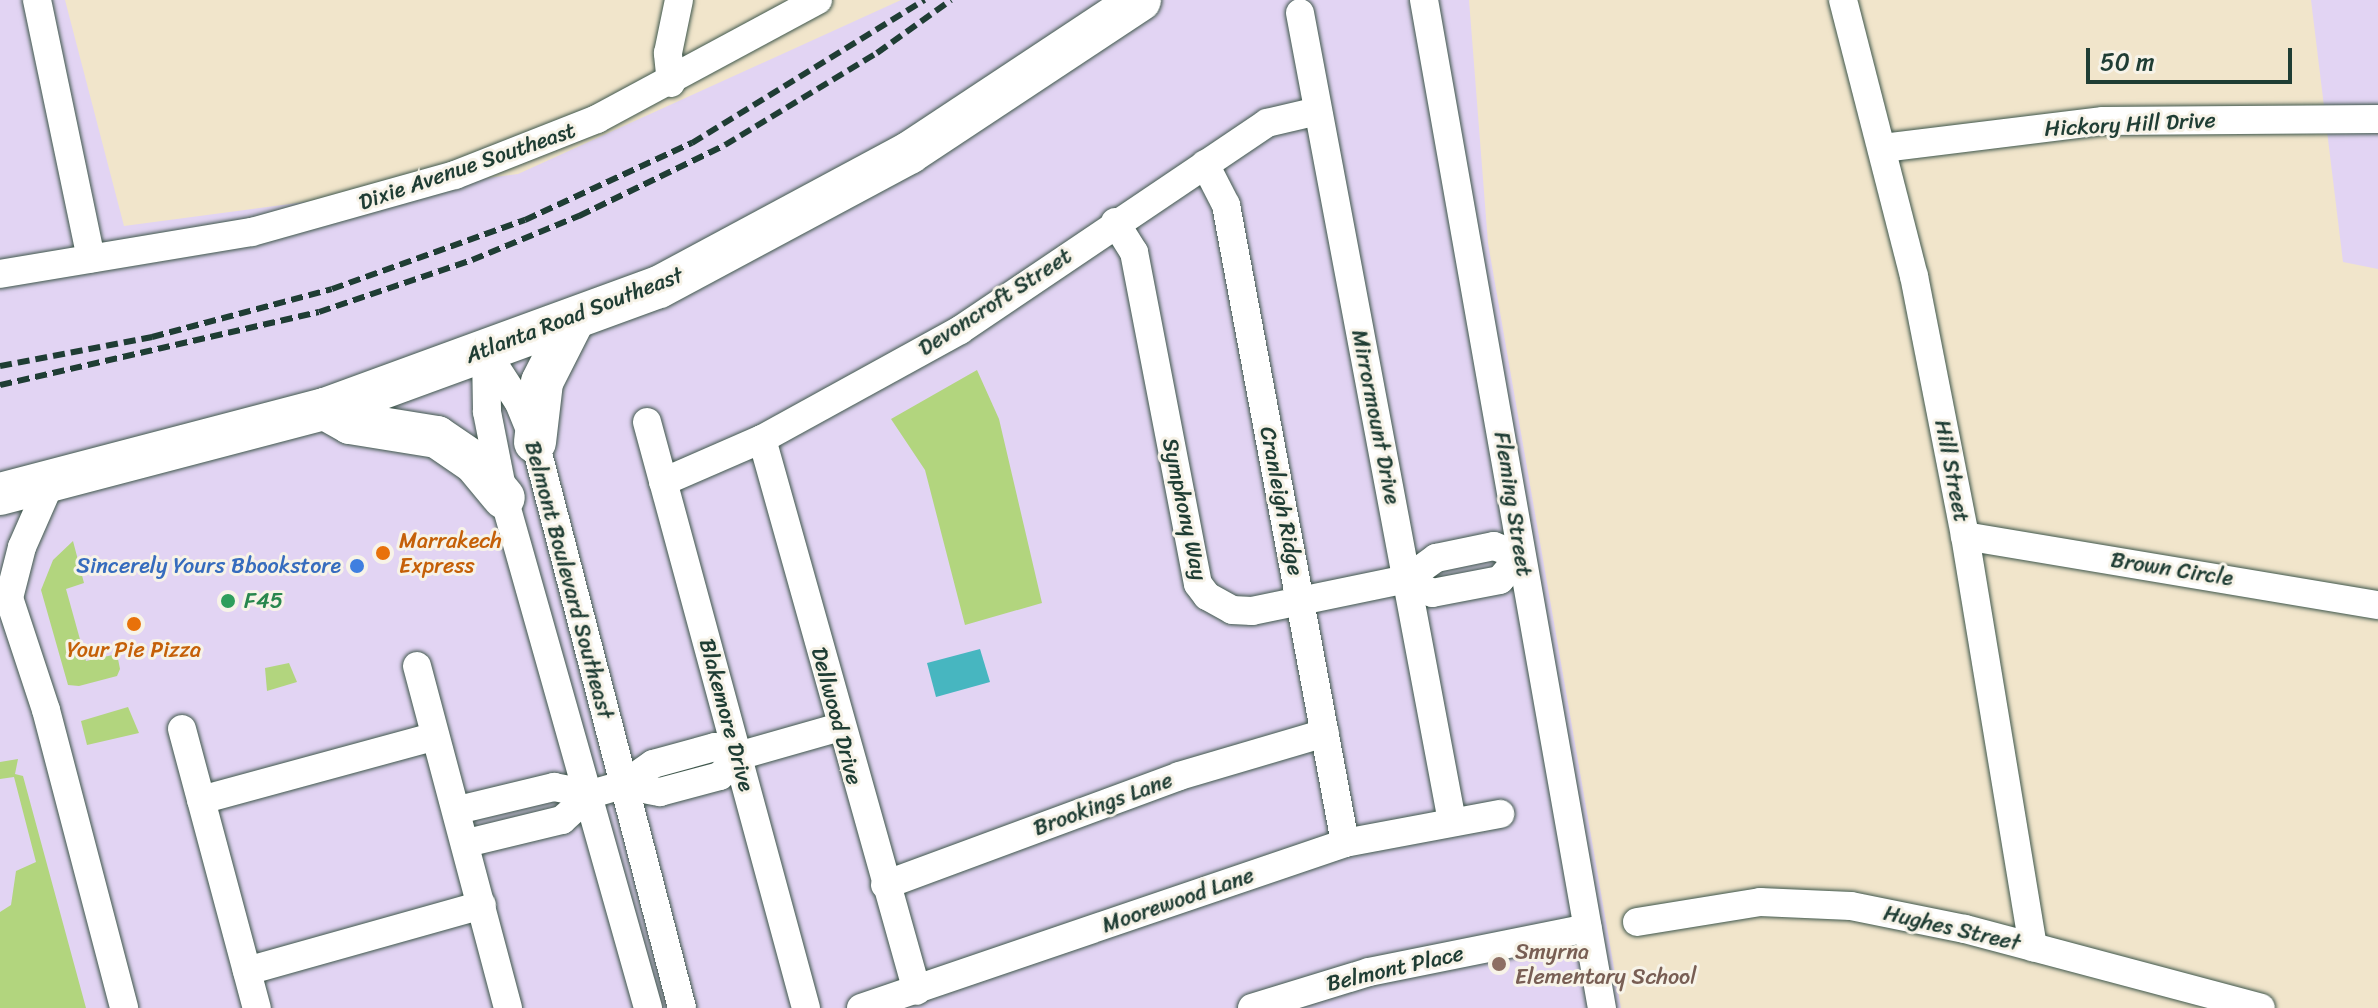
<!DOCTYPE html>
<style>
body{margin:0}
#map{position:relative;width:2378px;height:1008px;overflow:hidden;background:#f1e5cb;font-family:Sriracha,sans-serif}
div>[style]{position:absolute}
.built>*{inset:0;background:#e2d4f3}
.green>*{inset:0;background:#b2d57e}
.water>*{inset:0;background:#47b6c0}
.roads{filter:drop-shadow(0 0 2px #3e564b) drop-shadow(0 0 2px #3e564b)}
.street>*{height:28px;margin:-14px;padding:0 14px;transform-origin:14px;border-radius:14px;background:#fff}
.secondary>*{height:42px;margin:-21px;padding:0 21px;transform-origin:21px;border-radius:21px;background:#fff}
.rail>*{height:6px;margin-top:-3px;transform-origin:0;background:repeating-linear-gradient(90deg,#1f3d34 0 12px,transparent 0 18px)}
.dots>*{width:22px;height:22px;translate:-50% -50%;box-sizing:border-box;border:4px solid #f7f3e8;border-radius:50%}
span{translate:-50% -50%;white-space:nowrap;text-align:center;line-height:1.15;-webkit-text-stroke:6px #f7f3e8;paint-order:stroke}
.street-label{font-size:22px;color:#1f3d34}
.food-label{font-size:22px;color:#c56008}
.left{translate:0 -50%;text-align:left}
.shop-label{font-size:22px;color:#366cbe}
.right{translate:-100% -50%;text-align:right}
.leisure-label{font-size:22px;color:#27864d}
.education-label{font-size:22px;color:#785e54}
.scale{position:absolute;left:2086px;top:48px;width:206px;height:36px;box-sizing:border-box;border:4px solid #1f3d34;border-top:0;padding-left:10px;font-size:24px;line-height:28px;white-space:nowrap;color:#1f3d34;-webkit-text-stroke:6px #f7f3e8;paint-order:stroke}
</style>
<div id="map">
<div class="built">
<i style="clip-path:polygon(0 0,65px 0,124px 226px,518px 174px,901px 0,1469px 0,1488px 243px,1621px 1008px,0 1008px)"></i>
<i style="clip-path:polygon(2311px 0,2378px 0,2378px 269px,2343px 262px)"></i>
</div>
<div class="green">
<i style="clip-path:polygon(977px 370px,999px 419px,1042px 603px,965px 625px,925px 470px,891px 419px)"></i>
<i style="clip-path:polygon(73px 541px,84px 583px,66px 589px,86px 661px,117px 654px,120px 669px,117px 676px,79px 686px,68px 685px,41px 590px,53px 560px)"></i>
<i style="clip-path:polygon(289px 663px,297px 682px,267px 691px,265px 668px)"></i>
<i style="clip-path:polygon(128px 707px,139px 733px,87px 745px,81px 721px)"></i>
<i style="clip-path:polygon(18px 759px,15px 774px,23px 776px,86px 1008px,0 1008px,0 912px,11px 905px,16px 871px,36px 862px,14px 777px,0 779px,0 762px)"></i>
</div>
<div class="water">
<i style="clip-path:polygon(980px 649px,990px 682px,936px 697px,927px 663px)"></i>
</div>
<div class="roads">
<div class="street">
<i style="left:37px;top:0;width:264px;rotate:78.2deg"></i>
<i style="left:1424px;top:0;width:1024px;rotate:79.99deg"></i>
<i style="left:1843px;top:0;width:285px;rotate:75.6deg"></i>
<i style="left:1914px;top:276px;width:265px;rotate:78.9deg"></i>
<i style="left:1965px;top:536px;width:417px;rotate:80.6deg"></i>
<i style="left:1300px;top:13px;width:822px;rotate:79.35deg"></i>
<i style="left:671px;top:83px;width:30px;rotate:-96deg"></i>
<i style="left:668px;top:53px;width:54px;rotate:-78.3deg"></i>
<i style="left:1883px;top:148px;width:222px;rotate:-7deg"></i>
<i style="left:2103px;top:121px;width:275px;rotate:-0.4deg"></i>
<i style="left:1205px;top:164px;width:46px;rotate:62.9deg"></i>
<i style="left:1226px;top:205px;width:649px;rotate:79.43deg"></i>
<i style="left:1115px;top:222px;width:36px;rotate:58deg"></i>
<i style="left:1134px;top:252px;width:338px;rotate:79.1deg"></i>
<i style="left:1198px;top:584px;width:15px;rotate:53deg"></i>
<i style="left:1207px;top:596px;width:29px;rotate:29deg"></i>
<i style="left:1232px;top:610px;width:20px;rotate:3deg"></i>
<i style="left:1252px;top:611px;width:158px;rotate:-11.7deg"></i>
<i style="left:1407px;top:579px;width:36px;rotate:-36deg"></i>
<i style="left:1436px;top:558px;width:59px;rotate:-11.7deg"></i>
<i style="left:1494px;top:546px;width:28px;rotate:21deg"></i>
<i style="left:1520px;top:556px;width:31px;rotate:130deg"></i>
<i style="left:1500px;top:580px;width:69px;rotate:169.2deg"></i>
<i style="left:1432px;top:593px;width:29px;rotate:-151deg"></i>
<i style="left:0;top:274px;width:255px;rotate:-9.5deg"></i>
<i style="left:252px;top:232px;width:211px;rotate:-15.7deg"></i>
<i style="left:455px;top:175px;width:153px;rotate:-21.5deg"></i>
<i style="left:597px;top:119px;width:251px;rotate:-28.3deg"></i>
<i style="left:486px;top:352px;width:61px;rotate:57.1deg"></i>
<i style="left:519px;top:403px;width:42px;rotate:67.7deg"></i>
<i style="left:535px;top:442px;width:585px;rotate:75.44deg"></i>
<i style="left:486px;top:353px;width:59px;rotate:89deg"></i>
<i style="left:487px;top:412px;width:88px;rotate:78.8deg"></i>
<i style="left:504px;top:498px;width:530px;rotate:74.23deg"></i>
<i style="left:647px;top:422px;width:607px;rotate:74.82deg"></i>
<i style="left:762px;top:439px;width:573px;rotate:74.32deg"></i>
<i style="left:51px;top:481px;width:72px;rotate:113.7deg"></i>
<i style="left:22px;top:547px;width:53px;rotate:104.3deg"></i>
<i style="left:9px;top:598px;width:118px;rotate:71.7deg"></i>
<i style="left:46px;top:710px;width:308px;rotate:75.3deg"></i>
<i style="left:663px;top:482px;width:108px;rotate:-23.5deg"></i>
<i style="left:762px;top:439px;width:226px;rotate:-28.8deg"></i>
<i style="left:960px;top:330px;width:370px;rotate:-34deg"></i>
<i style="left:1267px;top:123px;width:52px;rotate:-13.2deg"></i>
<i style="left:1965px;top:536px;width:419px;rotate:9.5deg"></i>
<i style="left:417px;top:666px;width:354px;rotate:75.1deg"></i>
<i style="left:182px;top:729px;width:289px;rotate:75deg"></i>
<i style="left:623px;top:785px;width:38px;rotate:11deg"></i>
<i style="left:660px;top:792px;width:62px;rotate:-14.9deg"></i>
<i style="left:720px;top:776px;width:27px;rotate:-48deg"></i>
<i style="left:738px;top:756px;width:106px;rotate:-15.9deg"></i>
<i style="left:201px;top:800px;width:240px;rotate:-15.2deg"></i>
<i style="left:458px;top:810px;width:99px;rotate:-13.5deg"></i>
<i style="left:554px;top:787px;width:38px;rotate:11deg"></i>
<i style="left:591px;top:794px;width:33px;rotate:-16deg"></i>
<i style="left:623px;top:785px;width:37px;rotate:-35deg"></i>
<i style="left:653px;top:764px;width:64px;rotate:-15.3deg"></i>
<i style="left:715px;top:747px;width:25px;rotate:21deg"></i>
<i style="left:467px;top:843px;width:98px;rotate:-13.6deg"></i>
<i style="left:562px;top:820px;width:39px;rotate:-42deg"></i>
<i style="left:885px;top:885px;width:314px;rotate:-20.3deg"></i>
<i style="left:1179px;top:776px;width:152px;rotate:-16.4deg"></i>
<i style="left:1637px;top:922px;width:125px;rotate:-9.2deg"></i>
<i style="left:1760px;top:902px;width:91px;rotate:2.5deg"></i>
<i style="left:1851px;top:906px;width:116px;rotate:11.4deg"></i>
<i style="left:1965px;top:929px;width:306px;rotate:14.9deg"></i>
<i style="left:247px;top:971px;width:244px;rotate:-15.7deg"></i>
<i style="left:861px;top:1008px;width:511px;rotate:-18.82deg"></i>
<i style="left:1345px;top:843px;width:158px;rotate:-10.6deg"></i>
<i style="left:1252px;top:1008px;width:122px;rotate:-17.1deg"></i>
<i style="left:1369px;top:972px;width:223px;rotate:-11.4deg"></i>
</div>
<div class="secondary">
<i style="left:325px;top:409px;width:29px;rotate:29deg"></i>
<i style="left:350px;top:423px;width:88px;rotate:9.1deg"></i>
<i style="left:437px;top:437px;width:46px;rotate:34.4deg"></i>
<i style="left:475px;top:463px;width:45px;rotate:50.4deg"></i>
<i style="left:535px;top:442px;width:60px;rotate:-83.3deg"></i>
<i style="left:542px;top:382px;width:71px;rotate:-63.1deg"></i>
<i style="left:0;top:494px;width:336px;rotate:-14.7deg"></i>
<i style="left:325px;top:409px;width:356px;rotate:-20.1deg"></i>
<i style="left:659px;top:287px;width:284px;rotate:-28.2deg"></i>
<i style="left:909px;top:153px;width:277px;rotate:-33.5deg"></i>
</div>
</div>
<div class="rail">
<i style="left:0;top:366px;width:155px;rotate:-10.8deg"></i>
<i style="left:152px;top:337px;width:186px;rotate:-14.9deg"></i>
<i style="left:332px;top:289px;width:205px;rotate:-19.7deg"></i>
<i style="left:525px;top:220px;width:184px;rotate:-24.8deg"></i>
<i style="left:692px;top:143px;width:273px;rotate:-31.6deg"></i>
<i style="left:0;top:385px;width:327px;rotate:-12.9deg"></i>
<i style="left:319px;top:312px;width:162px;rotate:-18.8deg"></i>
<i style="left:472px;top:260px;width:116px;rotate:-22.4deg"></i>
<i style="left:579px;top:216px;width:162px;rotate:-25.9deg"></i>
<i style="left:725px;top:145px;width:178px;rotate:-31.2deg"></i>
<i style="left:877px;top:53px;width:91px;rotate:-35.6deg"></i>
</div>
<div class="dots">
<i style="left:383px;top:553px;background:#e8710a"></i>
<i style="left:357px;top:566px;background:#3f7fe0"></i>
<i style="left:228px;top:601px;background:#2e9e5b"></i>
<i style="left:134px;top:624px;background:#e8710a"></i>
<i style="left:1499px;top:964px;background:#8d6e63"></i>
</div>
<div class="street-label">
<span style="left:2130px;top:124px;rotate:-3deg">Hickory Hill Drive</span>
<span style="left:467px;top:166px;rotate:-19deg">Dixie Avenue Southeast</span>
<span style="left:995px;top:302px;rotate:-33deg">Devoncroft Street</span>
<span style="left:574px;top:315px;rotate:-21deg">Atlanta Road Southeast</span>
<span style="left:1376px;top:417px;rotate:79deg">Mirrormount Drive</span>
<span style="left:1952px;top:471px;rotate:79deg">Hill Street</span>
<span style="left:1282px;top:501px;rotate:79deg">Cranleigh Ridge</span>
<span style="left:1513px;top:504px;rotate:81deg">Fleming Street</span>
<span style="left:1185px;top:509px;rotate:78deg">Symphony Way</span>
<span style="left:2172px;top:569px;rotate:9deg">Brown Circle</span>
<span style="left:569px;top:580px;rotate:75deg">Belmont Boulevard Southeast</span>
<span style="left:727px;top:715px;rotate:75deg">Blakemore Drive</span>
<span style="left:837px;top:716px;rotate:75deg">Dellwood Drive</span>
<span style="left:1103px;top:804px;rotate:-20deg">Brookings Lane</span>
<span style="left:1178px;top:900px;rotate:-19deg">Moorewood Lane</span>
<span style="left:1952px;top:928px;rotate:13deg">Hughes Street</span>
<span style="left:1395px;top:968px;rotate:-13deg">Belmont Place</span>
</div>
<div class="food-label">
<span class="left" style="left:399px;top:553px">Marrakech<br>Express</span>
<span style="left:134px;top:650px">Your Pie Pizza</span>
</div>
<div class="shop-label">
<span class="right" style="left:341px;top:566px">Sincerely Yours Bbookstore</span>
</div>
<div class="leisure-label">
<span class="left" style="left:244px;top:601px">F45</span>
</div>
<div class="education-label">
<span class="left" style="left:1515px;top:964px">Smyrna<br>Elementary School</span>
</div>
<div class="scale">50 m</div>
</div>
